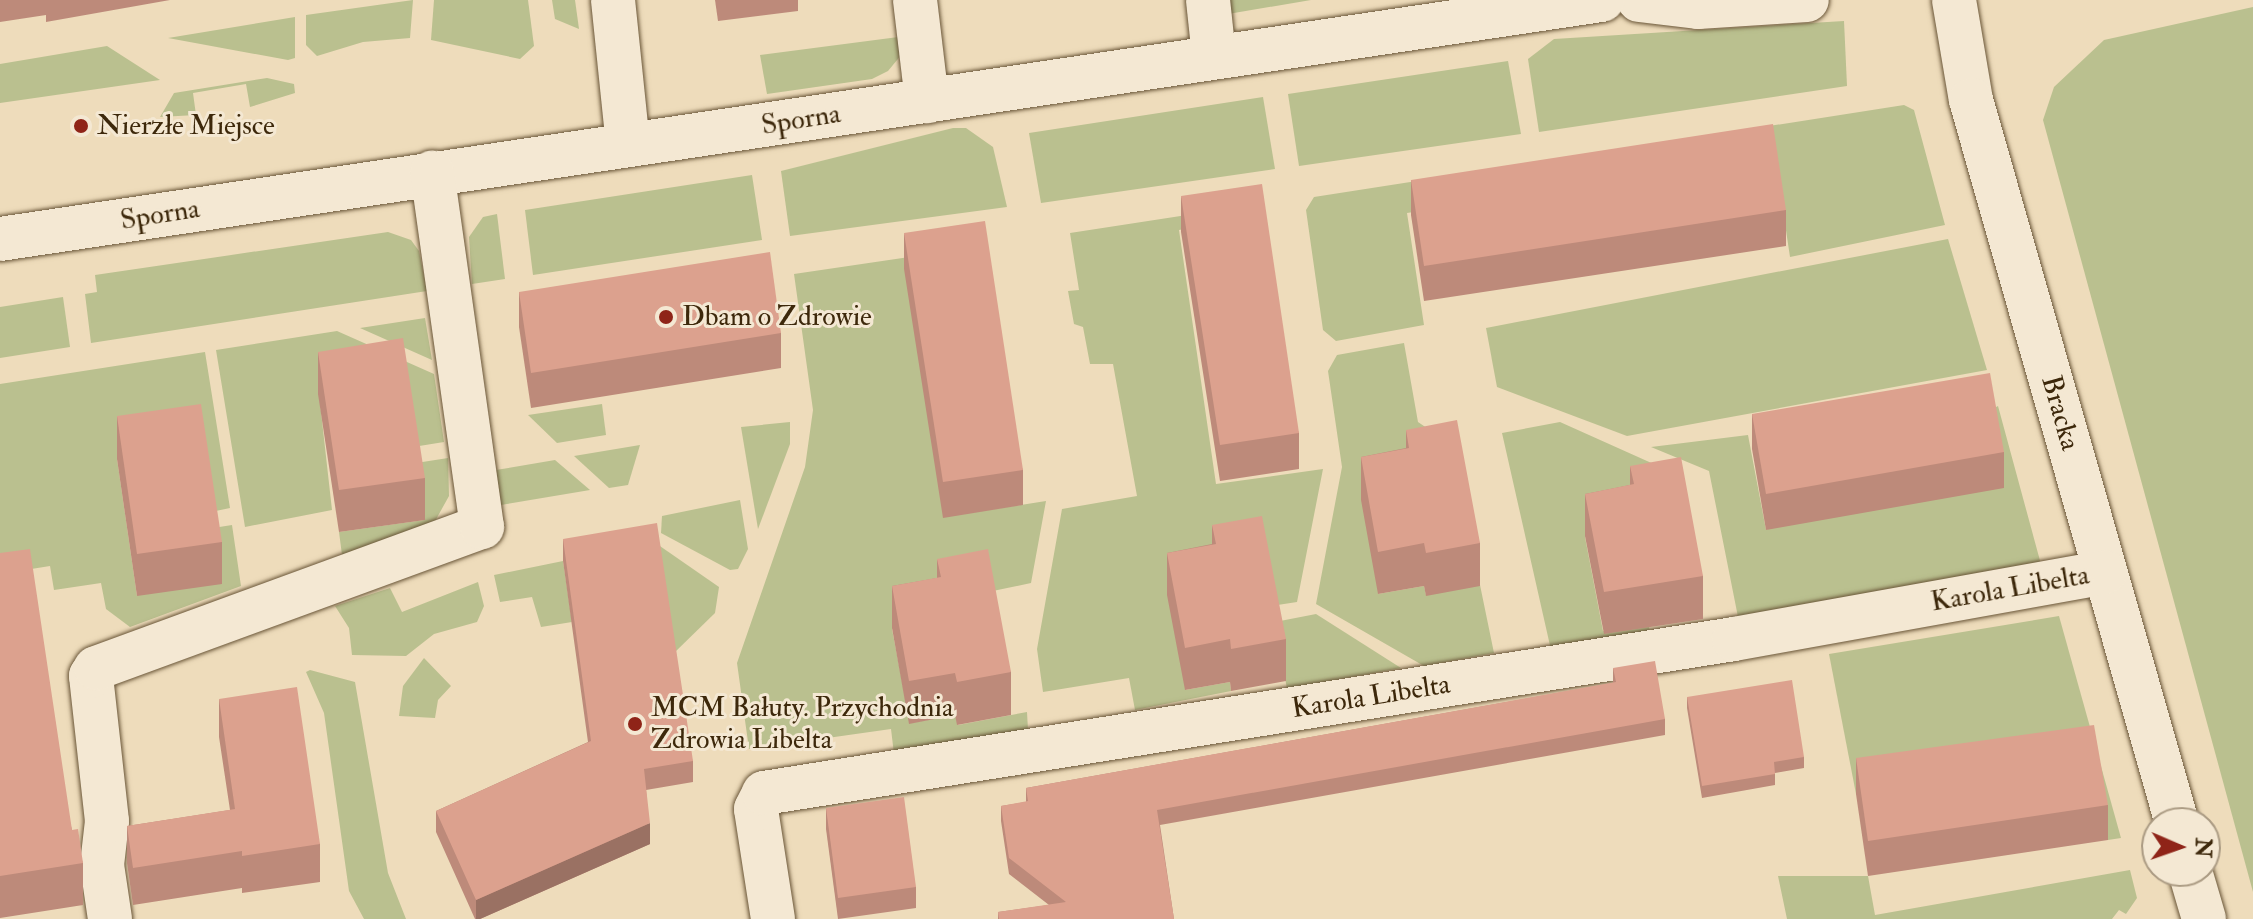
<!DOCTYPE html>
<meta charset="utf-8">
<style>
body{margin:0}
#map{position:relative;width:2253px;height:919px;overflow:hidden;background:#eedcbb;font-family:"IM FELL Double Pica",serif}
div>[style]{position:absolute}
.green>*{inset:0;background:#bac08f}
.roads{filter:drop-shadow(0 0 2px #695537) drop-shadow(0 0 2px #695537)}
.minor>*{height:44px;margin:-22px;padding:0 22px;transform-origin:22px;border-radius:22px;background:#f4e8d3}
.wall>*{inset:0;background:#bd8a7a}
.shaded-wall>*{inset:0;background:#9a7163}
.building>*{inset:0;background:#dca18e}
.dots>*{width:22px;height:22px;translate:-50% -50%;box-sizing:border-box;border:4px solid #f4e8d3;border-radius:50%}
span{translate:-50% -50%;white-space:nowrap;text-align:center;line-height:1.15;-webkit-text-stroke:6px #f4e8d3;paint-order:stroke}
.street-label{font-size:28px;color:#3d280b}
.poi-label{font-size:28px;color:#3d280b}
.left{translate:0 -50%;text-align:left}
.north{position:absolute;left:2141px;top:807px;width:80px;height:80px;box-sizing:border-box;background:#f4e8d3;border:2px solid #ab9b83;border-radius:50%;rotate:92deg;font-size:22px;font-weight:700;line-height:32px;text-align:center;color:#3d280b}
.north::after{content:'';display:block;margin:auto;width:28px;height:36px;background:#8f2418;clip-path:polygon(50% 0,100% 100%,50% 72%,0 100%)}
</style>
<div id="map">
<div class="green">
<i style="clip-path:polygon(413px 0,410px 38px,363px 42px,317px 56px,306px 45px,306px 15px)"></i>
<i style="clip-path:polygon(434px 0,528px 0,534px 46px,520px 59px,431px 40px)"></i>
<i style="clip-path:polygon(552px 0,575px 0,579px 29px,555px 19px)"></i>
<i style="clip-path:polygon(1222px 0,1311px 0,1228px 14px)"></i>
<i style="clip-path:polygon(2253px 7px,2253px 892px,2043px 120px,2054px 87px,2104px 40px)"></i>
<i style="clip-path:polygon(295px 17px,295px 58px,288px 60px,168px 38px)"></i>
<i style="clip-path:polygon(1844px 21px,1847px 86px,1539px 132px,1528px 59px,1554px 39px)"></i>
<i style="clip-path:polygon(906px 36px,902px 54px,888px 71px,872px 79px,767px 94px,760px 55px)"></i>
<i style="clip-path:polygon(107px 46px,160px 80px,0 103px,0 64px)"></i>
<i style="clip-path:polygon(1508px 61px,1521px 134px,1299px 166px,1288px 94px)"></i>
<i style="clip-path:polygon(267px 78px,294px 84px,295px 93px,250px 107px,246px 84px,193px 93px,196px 115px,160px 117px,174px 93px)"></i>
<i style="clip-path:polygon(1263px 97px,1275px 169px,1041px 203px,1029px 133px)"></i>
<i style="clip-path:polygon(1904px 105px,1914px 110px,1945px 225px,1790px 257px,1775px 157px,1407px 213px,1424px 325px,1336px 341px,1323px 330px,1306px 210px,1314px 197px)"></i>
<i style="clip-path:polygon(953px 128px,966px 128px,993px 147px,1007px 207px,790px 236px,781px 171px)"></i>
<i style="clip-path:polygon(752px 175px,762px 240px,533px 275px,525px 210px)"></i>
<i style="clip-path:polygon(1200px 213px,1202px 226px,1179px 230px,1216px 484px,1323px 469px,1297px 602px,1271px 606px,1185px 690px,1230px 682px,1231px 691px,1135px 710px,1129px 678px,1043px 692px,1037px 649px,1062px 509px,1137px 496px,1113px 364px,1090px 364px,1083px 327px,1074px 324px,1068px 291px,1079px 290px,1070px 233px)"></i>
<i style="clip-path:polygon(497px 214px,505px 279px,472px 284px,469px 237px,483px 217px)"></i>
<i style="clip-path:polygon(388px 232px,411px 240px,419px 251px,427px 291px,91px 343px,85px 294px,97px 292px,95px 275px)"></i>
<i style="clip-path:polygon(1948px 239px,1987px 370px,1627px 436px,1497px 387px,1486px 328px)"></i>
<i style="clip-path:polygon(984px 246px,943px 517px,1046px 501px,1031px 583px,988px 592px,892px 629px,910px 723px,955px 715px,958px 725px,1027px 712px,1028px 730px,894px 754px,891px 729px,749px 749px,737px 663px,805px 467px,813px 410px,794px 274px)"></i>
<i style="clip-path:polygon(63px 297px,70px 347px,0 358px,0 307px)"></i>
<i style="clip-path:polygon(425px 318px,432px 360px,360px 328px)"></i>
<i style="clip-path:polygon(337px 331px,434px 374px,444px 442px,413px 447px,319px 394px,332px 510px,245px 527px,216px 350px)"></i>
<i style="clip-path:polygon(1404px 343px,1418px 422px,1446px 441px,1378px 594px,1424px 586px,1426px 595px,1480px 585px,1494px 653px,1424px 666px,1316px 604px,1342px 467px,1328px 371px,1337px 355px)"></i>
<i style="clip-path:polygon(205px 352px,230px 508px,211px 512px,117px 459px,137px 596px,213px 528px,232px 525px,241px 586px,130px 627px,106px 609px,101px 583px,54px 590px,50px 566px,0 574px,0 384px)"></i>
<i style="clip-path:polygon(602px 404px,606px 435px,557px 443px,528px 415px)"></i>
<i style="clip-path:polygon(1998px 406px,2042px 568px,1739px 622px,1709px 471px,1651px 447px,1748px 435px,1766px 530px)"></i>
<i style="clip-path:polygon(790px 422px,790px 444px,758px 529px,741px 427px)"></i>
<i style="clip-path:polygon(1560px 422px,1676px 474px,1585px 537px,1603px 631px,1648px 622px,1650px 632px,1551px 650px,1502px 433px)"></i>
<i style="clip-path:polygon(640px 445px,628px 485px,609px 488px,574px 456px)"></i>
<i style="clip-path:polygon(448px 458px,449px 496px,434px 523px,342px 555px,339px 532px,424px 520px,416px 463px)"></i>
<i style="clip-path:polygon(555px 460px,590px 490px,501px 505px,496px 470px)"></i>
<i style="clip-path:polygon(740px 500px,748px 549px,738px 569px,730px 570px,661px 533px,662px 516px)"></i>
<i style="clip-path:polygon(657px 544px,719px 587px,715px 613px,673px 654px)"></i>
<i style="clip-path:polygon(563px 561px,572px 622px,541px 627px,532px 597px,500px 602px,494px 575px)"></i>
<i style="clip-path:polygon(478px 582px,484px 606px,477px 622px,434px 634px,406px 656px,352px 655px,349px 628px,335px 606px,390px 588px,402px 612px)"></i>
<i style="clip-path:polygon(1316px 614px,1401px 668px,1287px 689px,1275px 622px)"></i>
<i style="clip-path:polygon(2059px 616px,2121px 838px,2108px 840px,1856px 794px,1829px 654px)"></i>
<i style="clip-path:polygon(424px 658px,451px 686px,438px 700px,435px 718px,399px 716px,403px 686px)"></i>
<i style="clip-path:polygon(310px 670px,355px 682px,388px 873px,406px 919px,364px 919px,349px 891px,324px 713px,306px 672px)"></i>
<i style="clip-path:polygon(2130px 870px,2137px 898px,2126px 914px,2119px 910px,2112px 919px,1787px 919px,1778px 876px,1868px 876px,1875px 915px)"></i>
</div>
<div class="roads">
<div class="minor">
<i style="left:613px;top:0;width:145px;rotate:84.1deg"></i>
<i style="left:915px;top:0;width:102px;rotate:83.2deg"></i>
<i style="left:1208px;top:0;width:56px;rotate:83.9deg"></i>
<i style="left:1639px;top:0;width:59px;rotate:6.8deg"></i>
<i style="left:1698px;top:7px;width:109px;rotate:-3.7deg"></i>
<i style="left:1954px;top:0;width:101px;rotate:80.4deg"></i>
<i style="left:1971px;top:100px;width:752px;rotate:74.1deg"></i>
<i style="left:0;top:239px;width:1620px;rotate:-8.49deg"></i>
<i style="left:2190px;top:871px;width:50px;rotate:73.7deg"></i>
<i style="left:110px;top:919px;width:55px;rotate:-98.4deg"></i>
<i style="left:102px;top:865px;width:44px;rotate:-83.5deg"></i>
<i style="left:107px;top:821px;width:146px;rotate:-96.3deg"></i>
<i style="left:91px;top:676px;width:9px;rotate:-58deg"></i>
<i style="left:96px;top:668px;width:411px;rotate:-20.1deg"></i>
<i style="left:482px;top:527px;width:358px;rotate:-98deg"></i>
<i style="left:773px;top:919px;width:111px;rotate:-98.8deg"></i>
<i style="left:756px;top:809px;width:18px;rotate:-63deg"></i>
<i style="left:764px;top:793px;width:982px;rotate:-9.02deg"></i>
<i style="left:1734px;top:639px;width:377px;rotate:-10.2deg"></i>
</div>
</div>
<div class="wall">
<i style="clip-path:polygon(0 0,170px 0,46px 22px,46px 15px,0 22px)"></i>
<i style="clip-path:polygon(715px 0,798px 0,798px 11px,718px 21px)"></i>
<i style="clip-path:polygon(1411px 180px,1786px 210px,1786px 246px,1424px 301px,1411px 215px)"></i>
<i style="clip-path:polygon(1181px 196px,1299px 433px,1299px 469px,1220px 481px,1181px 232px)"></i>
<i style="clip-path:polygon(904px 233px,1023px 470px,1023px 505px,943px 518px,904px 269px)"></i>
<i style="clip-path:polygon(519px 292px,781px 333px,781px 368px,531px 408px,519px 327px)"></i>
<i style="clip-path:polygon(318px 352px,425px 478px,425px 520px,339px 532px,318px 394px)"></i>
<i style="clip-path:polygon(1752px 414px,2004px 452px,2004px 488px,1766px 530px,1752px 449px)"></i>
<i style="clip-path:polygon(117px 416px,222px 542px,222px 584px,137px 596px,117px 459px)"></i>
<i style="clip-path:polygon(1406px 430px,1480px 543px,1480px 586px,1426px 596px,1424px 586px,1378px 594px,1361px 500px,1361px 457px,1406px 448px)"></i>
<i style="clip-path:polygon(1630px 466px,1703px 576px,1703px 619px,1604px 634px,1585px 536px,1585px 494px,1630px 485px)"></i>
<i style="clip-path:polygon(1212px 525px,1286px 639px,1286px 681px,1231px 691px,1230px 682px,1185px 690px,1167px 595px,1167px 553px,1212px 544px)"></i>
<i style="clip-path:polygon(563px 539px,693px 761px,693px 782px,646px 790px,650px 844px,480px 919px,475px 919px,436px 832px,436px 811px,588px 742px,563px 561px)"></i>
<i style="clip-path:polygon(0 553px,72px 830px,83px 863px,83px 905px,0 918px)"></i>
<i style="clip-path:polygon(937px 559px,1011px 672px,1011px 715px,957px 725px,955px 715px,909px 724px,892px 628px,892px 586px,937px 578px)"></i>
<i style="clip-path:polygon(1613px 668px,1665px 719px,1665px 735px,1160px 825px,1174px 919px,998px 919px,998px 912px,1049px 905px,1009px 874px,1001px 821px,1001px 806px,1026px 802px,1026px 788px,1613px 683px)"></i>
<i style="clip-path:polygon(1687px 697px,1804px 757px,1804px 768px,1775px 773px,1775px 785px,1702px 798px,1687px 708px)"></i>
<i style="clip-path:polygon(219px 699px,320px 844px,320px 882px,242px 893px,242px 888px,133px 905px,127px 863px,127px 826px,230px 810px,219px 737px)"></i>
<i style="clip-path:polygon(1856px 758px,2108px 805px,2108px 840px,1868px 876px,1856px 794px)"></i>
<i style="clip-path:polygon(826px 808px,916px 887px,916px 908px,838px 919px,826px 829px)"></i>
</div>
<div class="shaded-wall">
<i style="clip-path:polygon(650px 823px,650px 844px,480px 919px,476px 919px,476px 900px)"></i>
</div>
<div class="building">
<i style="clip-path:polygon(1773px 124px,1786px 210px,1424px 266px,1411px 180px)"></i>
<i style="clip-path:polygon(1262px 184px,1299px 433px,1220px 445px,1181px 196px)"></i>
<i style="clip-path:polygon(985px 221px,1023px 470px,943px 482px,904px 233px)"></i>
<i style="clip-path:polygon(770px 252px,781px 333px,531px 373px,519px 292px)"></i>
<i style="clip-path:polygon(403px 338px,425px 478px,339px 490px,318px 352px)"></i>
<i style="clip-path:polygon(1990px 373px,2004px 452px,1766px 494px,1752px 414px)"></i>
<i style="clip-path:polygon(201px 404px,222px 542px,137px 554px,117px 416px)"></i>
<i style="clip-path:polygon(1457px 420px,1480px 543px,1426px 553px,1424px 543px,1378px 552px,1361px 457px,1409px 448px,1406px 430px)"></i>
<i style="clip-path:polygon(1681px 457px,1703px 576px,1604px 592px,1585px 494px,1634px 484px,1630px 466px)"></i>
<i style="clip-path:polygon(1262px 516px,1286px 639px,1231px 649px,1230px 639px,1185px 648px,1167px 553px,1216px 544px,1212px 525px)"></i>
<i style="clip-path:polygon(657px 523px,693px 761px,644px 769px,650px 823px,476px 900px,436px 811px,591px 741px,563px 539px)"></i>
<i style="clip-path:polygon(30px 549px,72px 830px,78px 829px,83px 863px,0 876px,0 553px)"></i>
<i style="clip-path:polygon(988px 549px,1011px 672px,957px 682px,955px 673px,909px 681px,892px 586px,941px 577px,937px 559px)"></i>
<i style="clip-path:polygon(1655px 661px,1665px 719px,1157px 810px,1174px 919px,999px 919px,998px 912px,1066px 902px,1009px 858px,1001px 806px,1028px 801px,1026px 788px,1616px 682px,1613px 668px)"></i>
<i style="clip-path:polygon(1792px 680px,1804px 757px,1774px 762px,1775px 774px,1702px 786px,1687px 697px)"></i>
<i style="clip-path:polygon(297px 687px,320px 844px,242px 856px,242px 851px,133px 868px,127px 826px,235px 809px,219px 699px)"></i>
<i style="clip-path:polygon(2094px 725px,2108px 805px,1868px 841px,1856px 758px)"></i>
<i style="clip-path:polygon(904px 797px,916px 887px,838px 898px,826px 808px)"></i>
</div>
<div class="dots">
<i style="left:81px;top:126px;background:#8f2418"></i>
<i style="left:666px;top:317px;background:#8f2418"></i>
<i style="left:635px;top:724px;background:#8f2418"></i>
</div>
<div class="street-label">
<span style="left:801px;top:120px;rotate:-9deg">Sporna</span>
<span style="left:160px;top:215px;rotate:-9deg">Sporna</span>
<span style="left:2060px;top:413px;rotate:74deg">Bracka</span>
<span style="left:2010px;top:589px;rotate:-10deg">Karola Libelta</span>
<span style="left:1371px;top:697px;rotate:-9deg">Karola Libelta</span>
</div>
<div class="poi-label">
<span class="left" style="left:97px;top:126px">Nierzłe Miejsce</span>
<span class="left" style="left:682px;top:317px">Dbam o Zdrowie</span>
<span class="left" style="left:651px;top:724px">MCM Bałuty. Przychodnia<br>Zdrowia Libelta</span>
</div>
<div class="north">N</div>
</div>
